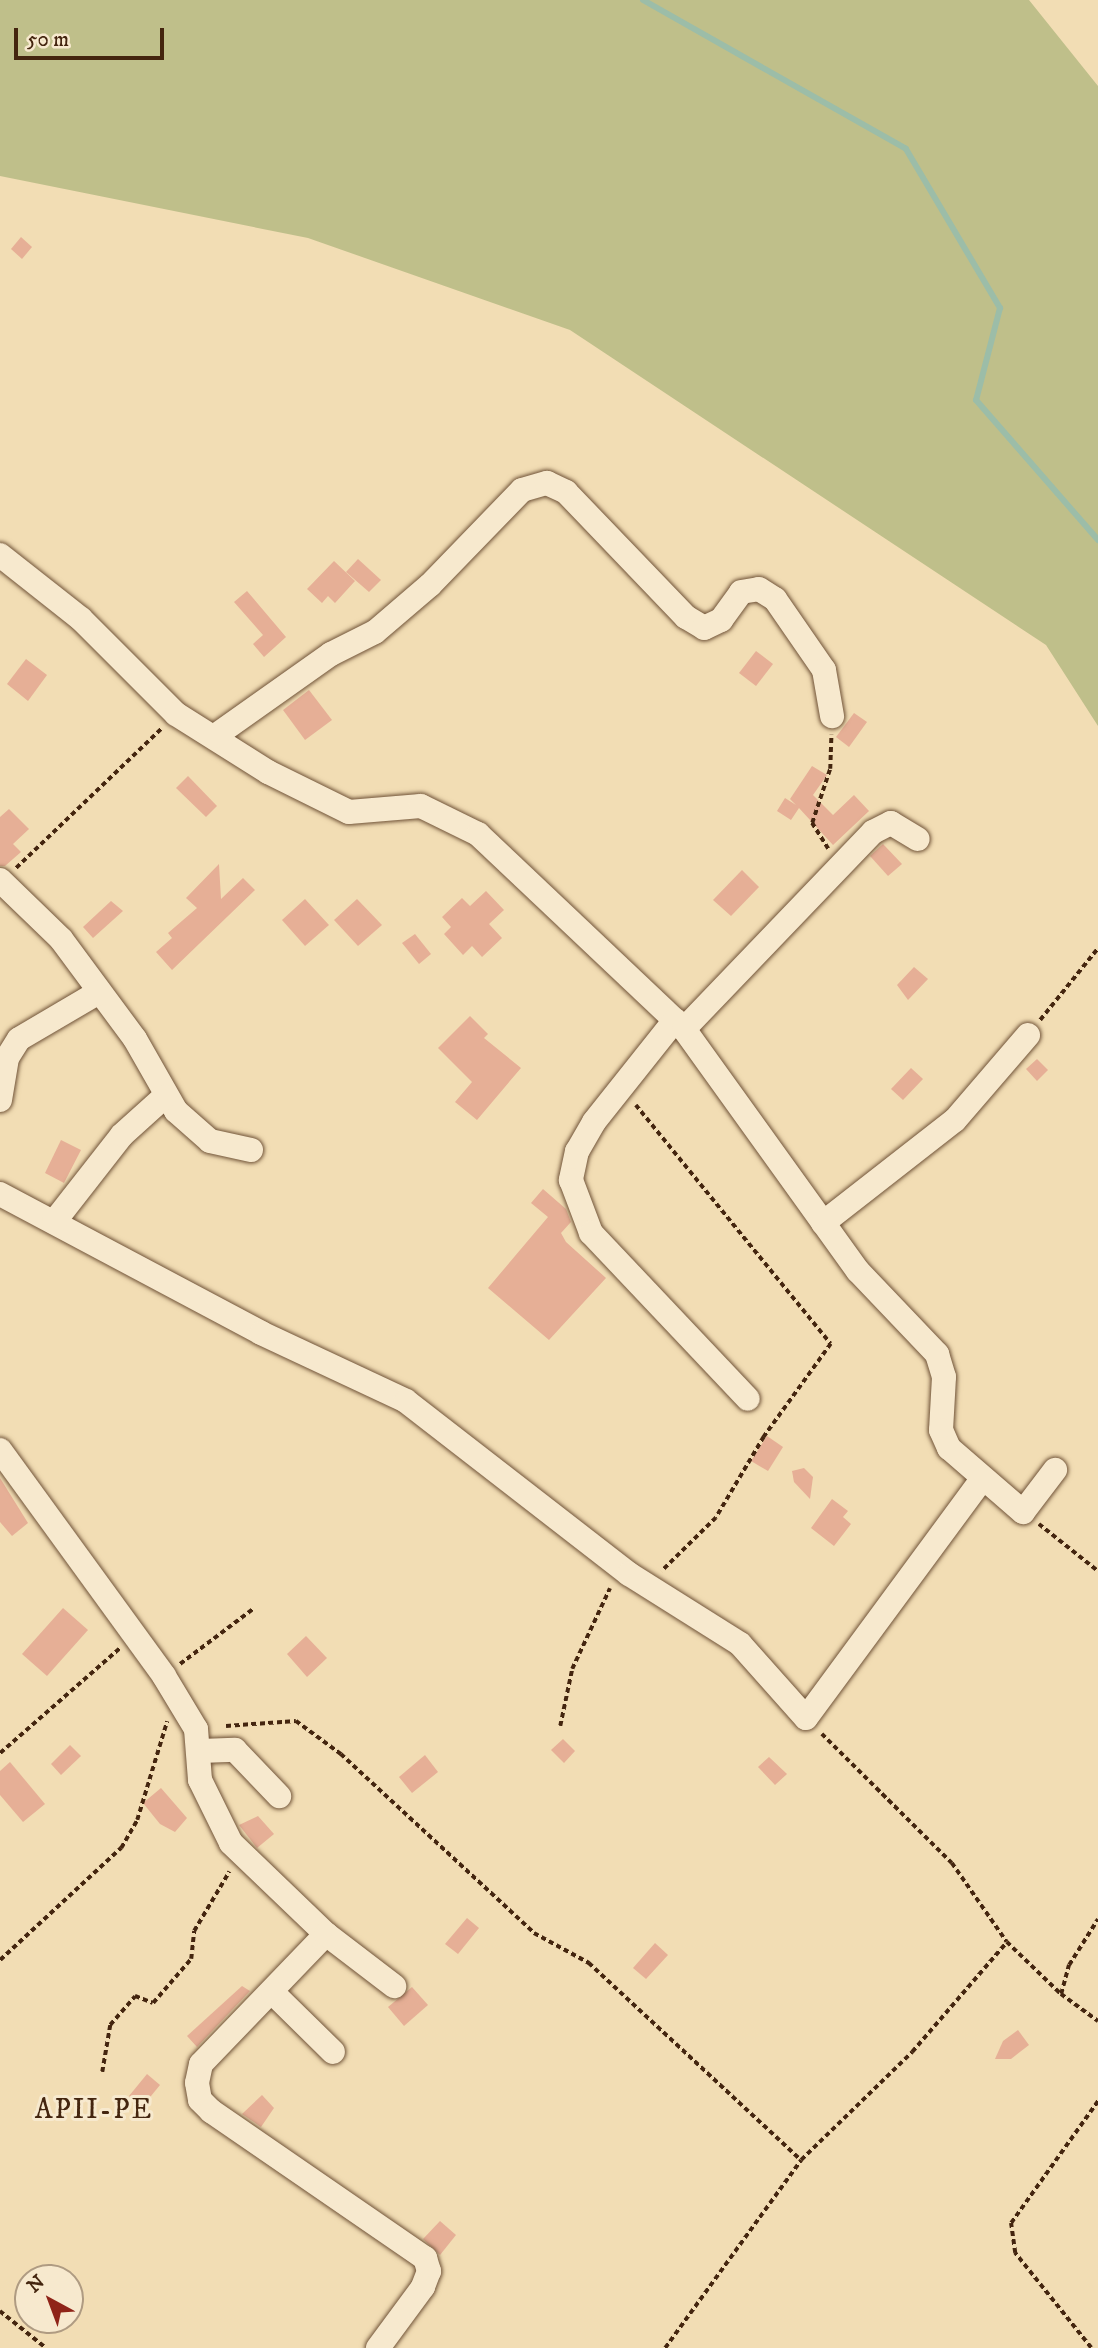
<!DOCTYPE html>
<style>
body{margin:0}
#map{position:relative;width:1098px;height:2348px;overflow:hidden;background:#f2ddb4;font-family:"IM FELL DW Pica",serif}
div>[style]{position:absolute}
.green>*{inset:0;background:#bfbf8a}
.stream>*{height:6px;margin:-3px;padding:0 3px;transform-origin:3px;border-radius:3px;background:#9cbda8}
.building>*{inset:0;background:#e6af96}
.path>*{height:3.5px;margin-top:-1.75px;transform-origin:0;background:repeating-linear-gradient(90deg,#44250f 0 5px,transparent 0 8.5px)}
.roads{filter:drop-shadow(0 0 2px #705338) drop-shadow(0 0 2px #705338)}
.minor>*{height:24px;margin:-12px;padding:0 12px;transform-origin:12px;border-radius:12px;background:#f7e9ce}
span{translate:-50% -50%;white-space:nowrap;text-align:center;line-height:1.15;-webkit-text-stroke:6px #f7e9ce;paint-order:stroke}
.quarter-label{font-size:28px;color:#44250f;letter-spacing:2px}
.north{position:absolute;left:14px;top:2264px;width:70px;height:70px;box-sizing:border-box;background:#f7e9ce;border:2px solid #af9b82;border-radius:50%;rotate:319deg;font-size:19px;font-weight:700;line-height:28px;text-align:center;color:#44250f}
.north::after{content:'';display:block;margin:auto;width:24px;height:32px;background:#8f2418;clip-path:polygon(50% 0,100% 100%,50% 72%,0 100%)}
.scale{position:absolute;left:14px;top:28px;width:150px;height:32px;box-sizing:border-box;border:4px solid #44250f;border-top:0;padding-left:9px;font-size:21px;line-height:24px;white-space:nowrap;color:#44250f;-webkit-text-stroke:5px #f7e9ce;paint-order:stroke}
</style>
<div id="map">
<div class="green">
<i style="clip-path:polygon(0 0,1029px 0,1098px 86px,1098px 726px,1046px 645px,570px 330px,308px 238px,0 176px)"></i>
</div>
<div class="stream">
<i style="left:643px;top:0;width:302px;rotate:29.5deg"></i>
<i style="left:906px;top:149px;width:185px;rotate:59.4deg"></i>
<i style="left:1000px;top:308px;width:95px;rotate:104.6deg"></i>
<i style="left:976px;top:400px;width:186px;rotate:48.9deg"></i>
</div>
<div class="building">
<i style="clip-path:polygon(21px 237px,32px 247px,22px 259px,11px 249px)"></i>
<i style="clip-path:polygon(358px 559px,381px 580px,369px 592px,346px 572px)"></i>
<i style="clip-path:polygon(334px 561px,355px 581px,335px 603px,328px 596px,322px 603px,307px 589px)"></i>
<i style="clip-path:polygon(247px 591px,286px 637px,264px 657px,253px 644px,263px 635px,234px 602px)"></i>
<i style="clip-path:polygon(756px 651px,773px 664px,756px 686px,739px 673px)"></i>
<i style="clip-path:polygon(26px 659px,47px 675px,28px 701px,7px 684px)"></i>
<i style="clip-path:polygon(309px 690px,332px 720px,305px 740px,283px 710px)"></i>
<i style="clip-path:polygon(854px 713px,867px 722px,849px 747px,836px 737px)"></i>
<i style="clip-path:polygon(812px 766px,827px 775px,813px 795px,833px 815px,854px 795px,869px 811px,833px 845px,799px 808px,791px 820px,777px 811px,785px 798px,796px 805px,790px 799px)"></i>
<i style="clip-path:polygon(188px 776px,217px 806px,206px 817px,176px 788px)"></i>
<i style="clip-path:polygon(9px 809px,29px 829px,13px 844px,21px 852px,5px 866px,0 866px,0 817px)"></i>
<i style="clip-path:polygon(883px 844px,902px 864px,888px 876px,870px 856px)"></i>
<i style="clip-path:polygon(219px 864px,221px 899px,243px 878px,255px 890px,172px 970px,156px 952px,172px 938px,168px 933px,197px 908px,186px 898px)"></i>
<i style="clip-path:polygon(742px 870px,759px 887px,731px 916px,713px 900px)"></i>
<i style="clip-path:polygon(486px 891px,504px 910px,489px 924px,502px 938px,482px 957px,472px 946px,463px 955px,444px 934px,451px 927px,442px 917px,462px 898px,470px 906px)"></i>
<i style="clip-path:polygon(305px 899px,329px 925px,305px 946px,282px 920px)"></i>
<i style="clip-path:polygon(357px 899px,382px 925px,358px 946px,334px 920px)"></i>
<i style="clip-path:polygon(111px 901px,123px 911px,93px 938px,83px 927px)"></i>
<i style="clip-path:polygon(415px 934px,431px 954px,419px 964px,402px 943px)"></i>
<i style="clip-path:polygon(914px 967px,928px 979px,908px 1000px,897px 985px)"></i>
<i style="clip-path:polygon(470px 1016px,488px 1034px,484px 1038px,521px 1068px,477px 1120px,455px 1102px,472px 1082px,438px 1048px)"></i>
<i style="clip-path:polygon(1037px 1059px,1048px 1070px,1037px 1081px,1026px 1069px)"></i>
<i style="clip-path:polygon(911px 1068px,923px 1079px,903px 1100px,891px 1089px)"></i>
<i style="clip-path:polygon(61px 1140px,81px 1150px,64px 1183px,45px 1173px)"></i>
<i style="clip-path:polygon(543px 1189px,566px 1209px,571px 1222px,561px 1233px,566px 1242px,606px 1278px,549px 1340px,488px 1288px,548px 1217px,531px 1203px)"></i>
<i style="clip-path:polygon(767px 1436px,783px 1447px,768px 1471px,751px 1461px)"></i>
<i style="clip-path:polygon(804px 1468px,813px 1477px,810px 1499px,794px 1482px,792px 1471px)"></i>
<i style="clip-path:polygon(0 1478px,28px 1523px,12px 1536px,0 1522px)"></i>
<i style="clip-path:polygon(832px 1499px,848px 1511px,843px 1517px,851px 1524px,834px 1546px,811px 1528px)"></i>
<i style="clip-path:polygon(63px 1608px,88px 1630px,47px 1676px,22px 1654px)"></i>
<i style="clip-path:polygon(306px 1636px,327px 1658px,307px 1677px,287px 1654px)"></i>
<i style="clip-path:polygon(563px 1739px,575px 1751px,564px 1763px,551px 1750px)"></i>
<i style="clip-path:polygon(70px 1745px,81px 1756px,61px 1775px,51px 1764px)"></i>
<i style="clip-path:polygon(425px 1755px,438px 1772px,412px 1793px,399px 1777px)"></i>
<i style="clip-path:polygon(769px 1757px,787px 1774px,775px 1785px,758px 1767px)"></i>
<i style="clip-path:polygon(10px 1762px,45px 1804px,23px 1822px,0 1795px,0 1771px)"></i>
<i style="clip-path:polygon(161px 1788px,187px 1818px,175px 1832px,160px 1824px,143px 1803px)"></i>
<i style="clip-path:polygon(258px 1816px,274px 1834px,257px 1848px,239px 1825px)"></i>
<i style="clip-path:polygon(467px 1918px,479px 1928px,458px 1954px,445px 1944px)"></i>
<i style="clip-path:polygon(655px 1943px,668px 1955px,646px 1979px,633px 1968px)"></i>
<i style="clip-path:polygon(242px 1986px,250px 1991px,197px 2047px,187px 2036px)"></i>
<i style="clip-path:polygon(412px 1987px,428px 2005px,404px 2026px,388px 2007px)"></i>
<i style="clip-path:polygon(1018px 2030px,1029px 2045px,1011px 2059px,995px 2059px,1003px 2041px)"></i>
<i style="clip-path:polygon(147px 2074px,160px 2085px,142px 2107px,129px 2096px)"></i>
<i style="clip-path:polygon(262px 2095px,274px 2108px,261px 2127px,242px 2114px)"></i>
<i style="clip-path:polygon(440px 2221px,456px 2235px,440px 2255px,423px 2239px)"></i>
</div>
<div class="path">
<i style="left:828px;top:849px;width:31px;rotate:-122deg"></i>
<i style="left:812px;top:823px;width:57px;rotate:-71.6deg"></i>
<i style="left:830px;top:769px;width:34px;rotate:-88deg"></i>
<i style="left:16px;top:868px;width:202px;rotate:-43.8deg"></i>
<i style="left:1040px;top:1020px;width:92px;rotate:-51.1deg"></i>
<i style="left:636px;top:1105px;width:308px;rotate:50.8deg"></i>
<i style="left:831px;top:1344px;width:115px;rotate:125.8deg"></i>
<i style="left:764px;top:1437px;width:94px;rotate:120.7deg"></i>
<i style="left:716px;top:1518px;width:76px;rotate:135.5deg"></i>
<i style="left:1039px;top:1524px;width:75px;rotate:38.5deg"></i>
<i style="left:180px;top:1664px;width:91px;rotate:-37deg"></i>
<i style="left:226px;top:1726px;width:70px;rotate:-4.1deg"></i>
<i style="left:296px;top:1721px;width:56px;rotate:36.3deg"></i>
<i style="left:341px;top:1754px;width:263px;rotate:42.8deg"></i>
<i style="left:534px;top:1933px;width:63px;rotate:28.6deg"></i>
<i style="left:589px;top:1963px;width:289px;rotate:42.9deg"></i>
<i style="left:560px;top:1726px;width:58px;rotate:-78.1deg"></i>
<i style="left:572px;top:1669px;width:89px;rotate:-64.9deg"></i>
<i style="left:822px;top:1734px;width:183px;rotate:44.8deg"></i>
<i style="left:952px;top:1863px;width:96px;rotate:55.2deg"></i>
<i style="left:1007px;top:1942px;width:75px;rotate:43.9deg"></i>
<i style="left:1061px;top:1994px;width:46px;rotate:36.1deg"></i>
<i style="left:0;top:1753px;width:159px;rotate:-41.2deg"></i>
<i style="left:0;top:1960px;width:165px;rotate:-42.8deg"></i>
<i style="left:121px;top:1848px;width:32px;rotate:-60deg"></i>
<i style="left:137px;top:1820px;width:103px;rotate:-73.1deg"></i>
<i style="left:1061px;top:1994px;width:30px;rotate:-75deg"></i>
<i style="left:1069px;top:1965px;width:54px;rotate:-57.8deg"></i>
<i style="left:102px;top:2072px;width:48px;rotate:-80.3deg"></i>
<i style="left:110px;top:2025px;width:38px;rotate:-49deg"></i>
<i style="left:135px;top:1996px;width:19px;rotate:21deg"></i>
<i style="left:153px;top:2003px;width:58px;rotate:-49.2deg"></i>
<i style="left:191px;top:1959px;width:28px;rotate:-84deg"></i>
<i style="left:194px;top:1931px;width:69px;rotate:-59.3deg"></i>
<i style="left:0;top:2311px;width:59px;rotate:38.8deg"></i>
<i style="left:665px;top:2348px;width:232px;rotate:-54.1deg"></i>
<i style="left:801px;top:2160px;width:155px;rotate:-44.2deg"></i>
<i style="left:912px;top:2052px;width:145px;rotate:-49.2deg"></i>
<i style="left:1091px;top:2348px;width:122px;rotate:-128.7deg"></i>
<i style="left:1015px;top:2253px;width:30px;rotate:-98deg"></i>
<i style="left:1011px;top:2223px;width:150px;rotate:-54.5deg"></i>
</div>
<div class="roads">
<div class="minor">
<i style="left:0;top:555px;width:103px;rotate:38.3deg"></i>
<i style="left:81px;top:619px;width:134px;rotate:45deg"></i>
<i style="left:176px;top:714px;width:109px;rotate:32.2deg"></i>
<i style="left:268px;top:772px;width:90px;rotate:26.3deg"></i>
<i style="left:349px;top:812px;width:72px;rotate:-4.8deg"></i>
<i style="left:421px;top:806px;width:64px;rotate:26.2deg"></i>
<i style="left:478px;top:834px;width:284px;rotate:43.4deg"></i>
<i style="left:684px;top:1029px;width:298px;rotate:54.3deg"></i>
<i style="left:858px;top:1271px;width:115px;rotate:46.4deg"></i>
<i style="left:937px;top:1354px;width:24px;rotate:73deg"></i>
<i style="left:944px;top:1377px;width:53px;rotate:93.2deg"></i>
<i style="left:941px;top:1430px;width:20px;rotate:66deg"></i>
<i style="left:949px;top:1448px;width:98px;rotate:40.9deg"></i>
<i style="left:1023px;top:1512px;width:53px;rotate:-52.7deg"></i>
<i style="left:215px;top:736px;width:142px;rotate:-35.3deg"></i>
<i style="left:331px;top:654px;width:49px;rotate:-26.6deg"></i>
<i style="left:375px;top:632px;width:72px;rotate:-40.5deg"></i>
<i style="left:430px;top:585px;width:132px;rotate:-45.9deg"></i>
<i style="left:522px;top:490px;width:26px;rotate:-16deg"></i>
<i style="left:547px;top:483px;width:21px;rotate:25deg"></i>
<i style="left:566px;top:492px;width:173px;rotate:46.2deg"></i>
<i style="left:686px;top:617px;width:21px;rotate:31deg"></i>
<i style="left:704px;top:628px;width:19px;rotate:-25deg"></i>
<i style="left:721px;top:620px;width:34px;rotate:-54deg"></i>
<i style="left:741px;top:592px;width:18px;rotate:-9deg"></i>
<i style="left:759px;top:589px;width:19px;rotate:32deg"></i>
<i style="left:775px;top:599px;width:86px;rotate:55.4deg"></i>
<i style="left:824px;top:670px;width:47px;rotate:80.1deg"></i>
<i style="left:0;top:880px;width:85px;rotate:44deg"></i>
<i style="left:61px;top:939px;width:124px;rotate:53.5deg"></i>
<i style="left:135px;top:1039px;width:83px;rotate:60.3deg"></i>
<i style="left:176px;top:1111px;width:45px;rotate:41.4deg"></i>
<i style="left:210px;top:1141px;width:42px;rotate:12.4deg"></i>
<i style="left:675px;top:1020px;width:130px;rotate:128.5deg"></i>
<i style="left:594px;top:1122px;width:34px;rotate:120deg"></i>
<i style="left:577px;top:1151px;width:30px;rotate:102deg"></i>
<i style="left:571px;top:1180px;width:57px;rotate:69.3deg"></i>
<i style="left:591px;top:1233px;width:228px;rotate:46.6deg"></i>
<i style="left:684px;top:1029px;width:273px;rotate:-46.2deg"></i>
<i style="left:873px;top:832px;width:20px;rotate:-27deg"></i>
<i style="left:891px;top:823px;width:31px;rotate:31deg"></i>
<i style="left:0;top:1100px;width:43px;rotate:-80.5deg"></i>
<i style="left:7px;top:1058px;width:22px;rotate:-58deg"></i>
<i style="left:19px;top:1039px;width:93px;rotate:-30.4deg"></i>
<i style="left:0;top:1194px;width:296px;rotate:28deg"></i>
<i style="left:261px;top:1333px;width:160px;rotate:25.1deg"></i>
<i style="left:406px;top:1401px;width:282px;rotate:37.8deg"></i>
<i style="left:629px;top:1574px;width:131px;rotate:32.2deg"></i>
<i style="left:740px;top:1644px;width:99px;rotate:48.3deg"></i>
<i style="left:806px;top:1718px;width:297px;rotate:-53.6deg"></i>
<i style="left:54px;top:1222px;width:110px;rotate:-52deg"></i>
<i style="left:122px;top:1135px;width:57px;rotate:-42.1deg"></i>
<i style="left:823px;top:1223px;width:167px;rotate:-38deg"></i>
<i style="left:955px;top:1120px;width:112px;rotate:-49.3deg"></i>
<i style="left:0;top:1450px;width:279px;rotate:54deg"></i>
<i style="left:164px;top:1676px;width:62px;rotate:58.9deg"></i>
<i style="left:196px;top:1729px;width:51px;rotate:85.5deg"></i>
<i style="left:200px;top:1780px;width:70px;rotate:63.8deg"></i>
<i style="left:231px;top:1843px;width:132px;rotate:43.8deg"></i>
<i style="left:326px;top:1934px;width:180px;rotate:133.9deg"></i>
<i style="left:201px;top:2064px;width:19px;rotate:102deg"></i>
<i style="left:197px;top:2083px;width:17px;rotate:80deg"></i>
<i style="left:200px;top:2100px;width:16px;rotate:45deg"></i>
<i style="left:211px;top:2111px;width:260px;rotate:34.5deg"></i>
<i style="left:425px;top:2258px;width:14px;rotate:73deg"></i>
<i style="left:429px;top:2271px;width:17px;rotate:111deg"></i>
<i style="left:423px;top:2287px;width:76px;rotate:126.4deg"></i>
<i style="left:200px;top:1751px;width:35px;rotate:-2deg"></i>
<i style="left:235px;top:1750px;width:64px;rotate:46.3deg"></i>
<i style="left:326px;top:1934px;width:86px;rotate:37.4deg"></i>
<i style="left:273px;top:1993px;width:84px;rotate:44.5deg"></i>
</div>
</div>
<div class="quarter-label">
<span style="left:94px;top:2110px">APII-PE</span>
</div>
<div class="north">N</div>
<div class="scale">50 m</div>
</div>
